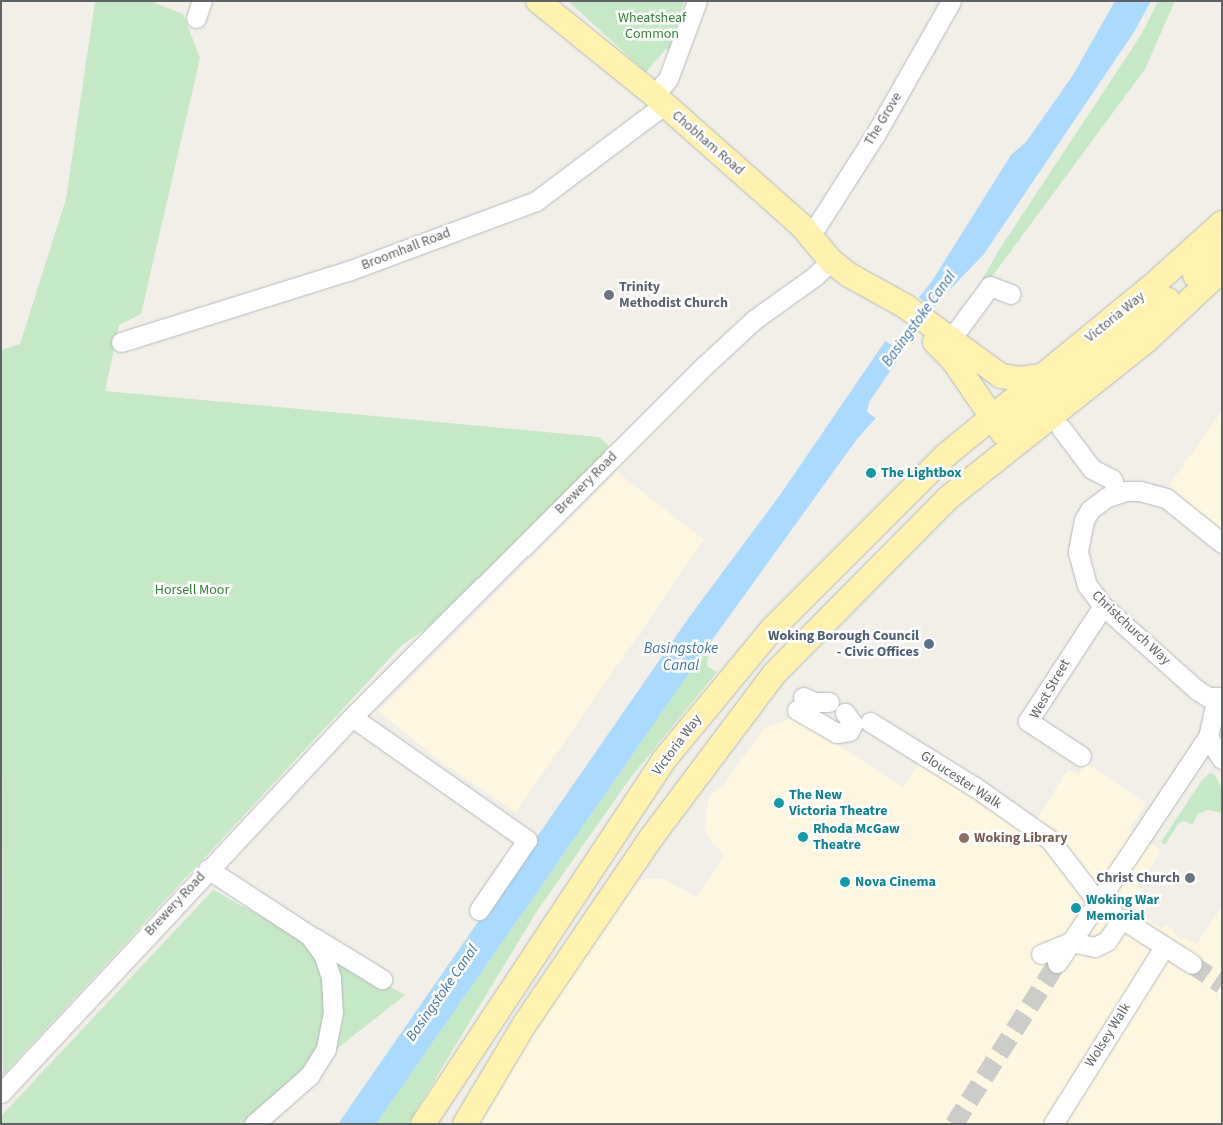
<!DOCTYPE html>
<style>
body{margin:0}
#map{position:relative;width:1223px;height:1125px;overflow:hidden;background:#f1efe8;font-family:"Source Sans 3",sans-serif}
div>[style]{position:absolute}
.commercial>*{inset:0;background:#fef7e0}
.green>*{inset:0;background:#c5e8c5}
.water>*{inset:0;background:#aadaff}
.pier>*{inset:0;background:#f1efe8}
.minor-tunnel>*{height:19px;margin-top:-9.5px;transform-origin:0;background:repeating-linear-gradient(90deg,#ccccc8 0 19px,transparent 0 28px)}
.roads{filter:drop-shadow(0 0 1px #b5b8bc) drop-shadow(0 0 1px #b5b8bc)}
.minor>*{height:19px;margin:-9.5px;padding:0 9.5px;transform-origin:9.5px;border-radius:9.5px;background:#fff}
.major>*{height:24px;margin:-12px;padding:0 12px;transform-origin:12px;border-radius:12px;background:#fff2af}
.dots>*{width:14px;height:14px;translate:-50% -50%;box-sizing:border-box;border:2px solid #fff;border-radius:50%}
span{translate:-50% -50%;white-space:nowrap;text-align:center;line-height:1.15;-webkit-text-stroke:5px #fff;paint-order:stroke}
.park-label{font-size:14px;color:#348238}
.street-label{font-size:14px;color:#5f6368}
.worship-label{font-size:14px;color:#5b616d;font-weight:700}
.left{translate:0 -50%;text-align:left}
.right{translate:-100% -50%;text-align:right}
.culture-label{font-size:14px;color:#0d838f;font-weight:700}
.service-label{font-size:14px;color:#4e5e75;font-weight:700}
.education-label{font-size:14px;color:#785e54;font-weight:700}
.water-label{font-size:15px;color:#4174aa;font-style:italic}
.frame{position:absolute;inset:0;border:2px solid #5f6368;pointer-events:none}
</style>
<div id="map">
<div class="commercial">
<i style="clip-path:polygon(1222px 410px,1222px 529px,1168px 487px)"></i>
<i style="clip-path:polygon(617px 472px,704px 540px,516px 812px,440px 761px,379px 711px)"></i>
<i style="clip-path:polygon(789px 719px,801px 722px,903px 787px,919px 763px,1028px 833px,1068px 769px,1078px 775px,1085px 763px,1146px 803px,1129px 829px,1161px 850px,1139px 886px,1141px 891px,1136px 900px,1143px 905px,1138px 913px,1162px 929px,1165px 925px,1171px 928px,1178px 938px,1185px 938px,1197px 944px,1222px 906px,1222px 1124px,480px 1124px,510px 1069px,630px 886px,646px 878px,663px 879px,697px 897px,724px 855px,708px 837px,705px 828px,709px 796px,722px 787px,764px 728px)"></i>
</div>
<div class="green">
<i style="clip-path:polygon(95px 1px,150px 1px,183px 14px,200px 58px,141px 314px,119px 325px,105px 391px,599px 437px,611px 448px,426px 629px,402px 645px,3px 1075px,1px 350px,20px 344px,66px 199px)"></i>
<i style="clip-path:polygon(568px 1px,684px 1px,670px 49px,666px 49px,646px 72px)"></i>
<i style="clip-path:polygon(1158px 1px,1175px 1px,1145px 69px,957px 324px,999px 250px,1141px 35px)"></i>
<i style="clip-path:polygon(710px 643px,707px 666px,717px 672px,631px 777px,537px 911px,408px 1124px,376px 1124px)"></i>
<i style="clip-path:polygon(1210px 773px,1215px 775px,1222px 789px,1222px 813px,1208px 810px,1198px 814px,1192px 825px,1184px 821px,1178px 824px,1165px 845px,1161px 842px,1202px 780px)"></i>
<i style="clip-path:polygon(213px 890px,405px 995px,241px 1124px,1px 1124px,1px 1116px)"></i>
</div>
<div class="water">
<i style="clip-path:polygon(1115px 1px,1151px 1px,1134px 32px,984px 254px,938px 302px,869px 402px,867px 412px,876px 418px,857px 439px,710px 643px,376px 1124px,338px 1124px,690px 616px,780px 495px,890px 334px,932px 281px,1011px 155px,1026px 142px,1073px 75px)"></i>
</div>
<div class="pier">
<i style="clip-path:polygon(916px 295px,935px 311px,905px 354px,884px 340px)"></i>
</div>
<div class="minor-tunnel">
<i style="left:1192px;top:964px;width:36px;rotate:34deg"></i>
<i style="left:954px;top:1124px;width:191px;rotate:-57.4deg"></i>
</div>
<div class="roads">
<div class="minor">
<i style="left:196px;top:18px;width:18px;rotate:-71deg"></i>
<i style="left:654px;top:95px;width:21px;rotate:-49deg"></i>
<i style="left:668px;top:79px;width:83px;rotate:-69.6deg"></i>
<i style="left:811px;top:235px;width:119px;rotate:-57.4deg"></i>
<i style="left:875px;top:135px;width:154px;rotate:-60.4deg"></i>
<i style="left:956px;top:332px;width:57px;rotate:-53.5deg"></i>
<i style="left:990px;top:286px;width:22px;rotate:21deg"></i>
<i style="left:121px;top:342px;width:238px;rotate:-17.4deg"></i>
<i style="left:348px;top:271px;width:201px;rotate:-20.4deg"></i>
<i style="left:536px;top:201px;width:160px;rotate:-36.9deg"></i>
<i style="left:1061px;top:428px;width:51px;rotate:52.9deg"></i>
<i style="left:1092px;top:469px;width:22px;rotate:27deg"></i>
<i style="left:1112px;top:479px;width:15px;rotate:70deg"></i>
<i style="left:1222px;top:543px;width:72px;rotate:-141.2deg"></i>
<i style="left:1166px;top:498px;width:28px;rotate:-165deg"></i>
<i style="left:1139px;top:491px;width:13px;rotate:180deg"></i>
<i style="left:1126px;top:491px;width:20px;rotate:162deg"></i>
<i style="left:1107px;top:497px;width:21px;rotate:143deg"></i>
<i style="left:1090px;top:510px;width:12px;rotate:121deg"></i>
<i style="left:1084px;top:520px;width:33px;rotate:101deg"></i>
<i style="left:1078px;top:552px;width:34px;rotate:75deg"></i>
<i style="left:1087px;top:585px;width:26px;rotate:53deg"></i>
<i style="left:1103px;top:606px;width:126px;rotate:41.8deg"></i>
<i style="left:1197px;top:690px;width:13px;rotate:32deg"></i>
<i style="left:1208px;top:697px;width:14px"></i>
<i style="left:803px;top:697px;width:12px;rotate:24deg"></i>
<i style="left:814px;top:702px;width:15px"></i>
<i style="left:797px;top:710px;width:46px;rotate:29.9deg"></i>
<i style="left:837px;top:733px;width:12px;rotate:-9deg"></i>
<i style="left:849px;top:731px;width:8px;rotate:-60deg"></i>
<i style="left:853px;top:724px;width:14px;rotate:-126deg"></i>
<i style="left:352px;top:717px;width:214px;rotate:35.1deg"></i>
<i style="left:527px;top:840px;width:85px;rotate:124.4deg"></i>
<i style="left:870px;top:722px;width:123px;rotate:31.8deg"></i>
<i style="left:975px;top:787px;width:92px;rotate:35.2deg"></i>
<i style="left:1050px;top:840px;width:77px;rotate:52.4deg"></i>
<i style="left:1097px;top:901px;width:19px;rotate:35deg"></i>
<i style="left:1208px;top:737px;width:26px;rotate:58deg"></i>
<i style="left:1081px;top:756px;width:64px;rotate:-146.6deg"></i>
<i style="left:1028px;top:721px;width:137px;rotate:-56.9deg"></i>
<i style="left:208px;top:869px;width:121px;rotate:33.2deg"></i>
<i style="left:309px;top:935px;width:26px;rotate:54deg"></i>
<i style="left:324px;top:956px;width:23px;rotate:72deg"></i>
<i style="left:331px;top:978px;width:34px;rotate:87deg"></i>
<i style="left:333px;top:1012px;width:38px;rotate:101deg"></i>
<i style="left:326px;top:1049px;width:31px;rotate:122deg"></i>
<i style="left:310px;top:1075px;width:74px;rotate:138.8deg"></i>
<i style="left:315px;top:938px;width:79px;rotate:31.5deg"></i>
<i style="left:1041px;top:954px;width:31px;rotate:-22deg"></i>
<i style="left:1070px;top:942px;width:25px;rotate:11deg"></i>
<i style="left:1095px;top:947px;width:13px;rotate:-27deg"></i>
<i style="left:1107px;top:941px;width:27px;rotate:-56deg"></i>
<i style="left:1122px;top:919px;width:83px;rotate:32.7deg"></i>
<i style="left:1057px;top:963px;width:272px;rotate:-56.3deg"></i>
<i style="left:1208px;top:737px;width:41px;rotate:-77.3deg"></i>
<i style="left:1px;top:1093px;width:514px;rotate:-46.97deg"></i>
<i style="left:352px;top:717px;width:496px;rotate:-44.9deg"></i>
<i style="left:703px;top:367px;width:71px;rotate:-42.7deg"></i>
<i style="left:755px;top:319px;width:74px;rotate:-35.6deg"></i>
<i style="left:815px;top:276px;width:22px;rotate:-43deg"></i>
<i style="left:1053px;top:1124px;width:209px;rotate:-57.9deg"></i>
</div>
<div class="major">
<i style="left:538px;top:1px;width:149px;rotate:39deg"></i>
<i style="left:654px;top:95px;width:198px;rotate:41.5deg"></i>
<i style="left:802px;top:226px;width:45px;rotate:50.4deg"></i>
<i style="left:831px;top:261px;width:23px;rotate:38deg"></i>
<i style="left:849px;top:275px;width:64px;rotate:29deg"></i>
<i style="left:905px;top:306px;width:119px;rotate:36.1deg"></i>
<i style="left:1001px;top:376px;width:19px;rotate:9deg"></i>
<i style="left:1020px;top:379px;width:22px;rotate:-8deg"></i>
<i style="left:1195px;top:275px;width:37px;rotate:-43deg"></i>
<i style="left:935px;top:342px;width:25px;rotate:45deg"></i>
<i style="left:953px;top:360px;width:88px;rotate:55.6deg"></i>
<i style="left:1003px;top:433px;width:212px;rotate:-38.9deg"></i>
<i style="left:423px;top:1124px;width:435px;rotate:-56.5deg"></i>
<i style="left:663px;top:761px;width:173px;rotate:-50.4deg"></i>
<i style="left:773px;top:628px;width:245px;rotate:-45deg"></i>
<i style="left:946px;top:455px;width:277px;rotate:-39.4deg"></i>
<i style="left:1160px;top:279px;width:84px;rotate:-42.1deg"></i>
<i style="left:465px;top:1124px;width:115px;rotate:-59.2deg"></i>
<i style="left:524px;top:1025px;width:226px;rotate:-55.8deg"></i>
<i style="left:651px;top:838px;width:205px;rotate:-53.1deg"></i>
<i style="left:774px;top:674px;width:247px;rotate:-45.3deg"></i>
<i style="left:948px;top:498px;width:253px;rotate:-38.4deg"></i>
<i style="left:1146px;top:341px;width:104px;rotate:-43.1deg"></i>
</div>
</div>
<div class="dots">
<i style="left:609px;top:295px;background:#6b7280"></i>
<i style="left:871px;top:473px;background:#0f9aa8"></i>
<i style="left:929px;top:644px;background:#5c6f8a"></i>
<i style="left:779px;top:803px;background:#0f9aa8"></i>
<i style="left:803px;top:837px;background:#0f9aa8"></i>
<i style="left:964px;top:838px;background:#8d6e63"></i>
<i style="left:1190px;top:878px;background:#6b7280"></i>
<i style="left:845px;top:882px;background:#0f9aa8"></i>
<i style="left:1076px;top:908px;background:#0f9aa8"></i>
</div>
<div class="park-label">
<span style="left:652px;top:26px">Wheatsheaf<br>Common</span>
<span style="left:192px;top:590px">Horsell Moor</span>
</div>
<div class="street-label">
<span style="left:883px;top:119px;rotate:-59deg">The Grove</span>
<span style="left:708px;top:143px;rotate:41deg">Chobham Road</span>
<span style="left:406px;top:249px;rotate:-21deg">Broomhall Road</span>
<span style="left:1115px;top:317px;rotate:-39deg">Victoria Way</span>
<span style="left:586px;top:483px;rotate:-45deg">Brewery Road</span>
<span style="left:1131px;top:628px;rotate:43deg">Christchurch Way</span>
<span style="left:1050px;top:689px;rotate:-60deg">West Street</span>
<span style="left:677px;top:745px;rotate:-53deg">Victoria Way</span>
<span style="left:961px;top:780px;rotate:33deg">Gloucester Walk</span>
<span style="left:175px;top:904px;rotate:-47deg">Brewery Road</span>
<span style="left:1108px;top:1035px;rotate:-58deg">Wolsey Walk</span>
</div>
<div class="worship-label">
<span class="left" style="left:619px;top:295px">Trinity<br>Methodist Church</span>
<span class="right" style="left:1180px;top:878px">Christ Church</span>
</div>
<div class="culture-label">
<span class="left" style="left:881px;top:473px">The Lightbox</span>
<span class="left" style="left:789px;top:803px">The New<br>Victoria Theatre</span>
<span class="left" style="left:813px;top:837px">Rhoda McGaw<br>Theatre</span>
<span class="left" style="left:855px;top:882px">Nova Cinema</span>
<span class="left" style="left:1086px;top:908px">Woking War<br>Memorial</span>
</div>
<div class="service-label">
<span class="right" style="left:919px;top:644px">Woking Borough Council<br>- Civic Offices</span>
</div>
<div class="education-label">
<span class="left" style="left:974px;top:838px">Woking Library</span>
</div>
<div class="water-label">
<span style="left:919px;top:319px;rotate:-54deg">Basingstoke Canal</span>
<span style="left:681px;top:657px">Basingstoke<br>Canal</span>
<span style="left:442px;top:993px;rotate:-55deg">Basingstoke Canal</span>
</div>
<div class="frame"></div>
</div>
